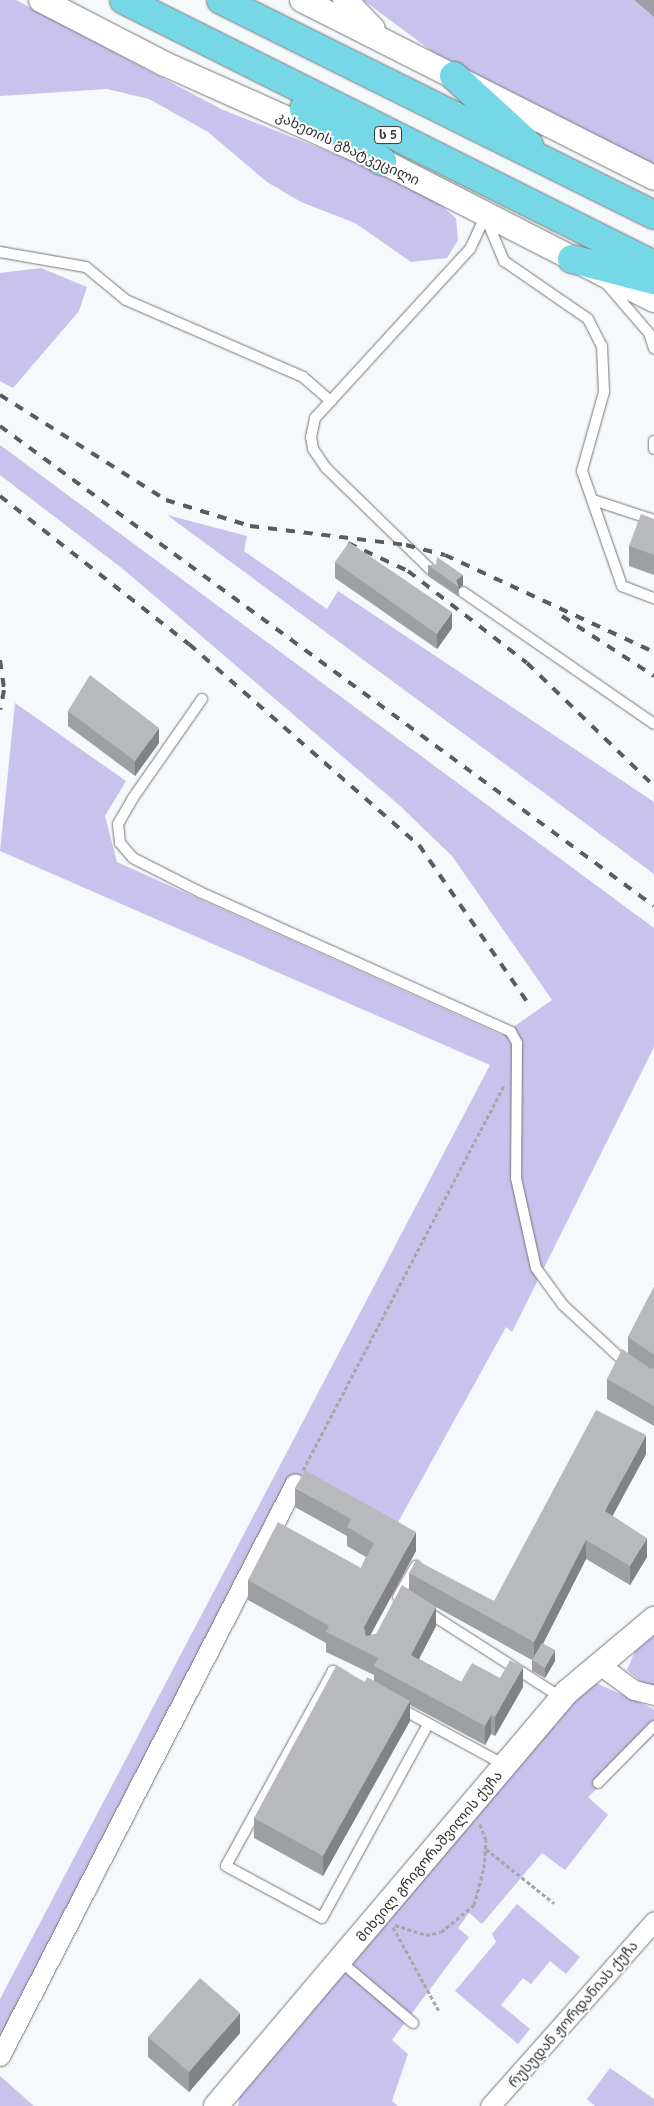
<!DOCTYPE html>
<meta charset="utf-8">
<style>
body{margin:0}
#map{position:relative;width:654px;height:2106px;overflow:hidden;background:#f5f9fb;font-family:Quicksand,"Noto Sans Georgian",sans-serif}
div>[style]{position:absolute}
.green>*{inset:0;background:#c8c2ed}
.path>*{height:3px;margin-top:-1.5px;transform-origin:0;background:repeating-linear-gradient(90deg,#a4a7a8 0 4px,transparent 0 6.5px)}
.roads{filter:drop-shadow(0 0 1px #737678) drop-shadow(0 0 1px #737678)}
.service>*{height:10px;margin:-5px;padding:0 5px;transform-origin:5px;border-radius:5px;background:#fff}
.minor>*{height:19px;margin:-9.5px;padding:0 9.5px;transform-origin:9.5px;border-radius:9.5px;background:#fff}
.tertiary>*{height:24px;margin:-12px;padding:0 12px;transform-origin:12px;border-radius:12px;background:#fff}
.trunk>*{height:28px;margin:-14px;padding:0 14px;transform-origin:14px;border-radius:14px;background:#76d8e6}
.rail>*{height:4px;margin-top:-2px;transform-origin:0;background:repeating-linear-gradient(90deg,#595b5c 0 9px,transparent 0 18px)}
.wall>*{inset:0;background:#9e9fa3}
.shaded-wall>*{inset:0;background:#818284}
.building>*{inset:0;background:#b8b9bd}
span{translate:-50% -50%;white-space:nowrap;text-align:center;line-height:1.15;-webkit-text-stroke:4px #fff;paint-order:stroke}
.shield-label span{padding:1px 4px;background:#fff;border:1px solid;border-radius:4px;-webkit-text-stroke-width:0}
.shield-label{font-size:12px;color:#323434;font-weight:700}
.street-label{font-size:14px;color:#323434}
</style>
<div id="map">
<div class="green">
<i style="clip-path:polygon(0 0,16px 0,221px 109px,352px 161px,437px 202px,456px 218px,458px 240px,447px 258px,411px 262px,355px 223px,301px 202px,267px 182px,208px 132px,149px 99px,107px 89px,0 96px)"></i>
<i style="clip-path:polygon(363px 0,634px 0,654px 17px,654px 164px,433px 52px)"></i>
<i style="clip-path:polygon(41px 268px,87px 287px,79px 311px,13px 388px,0 381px,0 273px)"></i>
<i style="clip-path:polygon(0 445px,654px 928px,654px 1047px,512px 1332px,506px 1327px,392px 1533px,304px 1483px,0 2039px,0 1999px,490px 1065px,0 851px,15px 703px,126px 781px,105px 816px,117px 862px,502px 1035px,552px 1000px,452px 856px,398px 804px,123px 569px,0 475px)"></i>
<i style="clip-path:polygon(167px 515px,247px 536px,244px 551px,327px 609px,338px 591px,654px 802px,654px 874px)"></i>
<i style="clip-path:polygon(654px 1636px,654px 1689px,650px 1689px,627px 1670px,635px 1651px)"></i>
<i style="clip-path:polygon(596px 1683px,654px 1709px,654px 1735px,588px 1797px,608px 1815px,565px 1870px,542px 1853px,482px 1924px,469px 1913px,458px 1928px,469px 1937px,392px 2040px,408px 2054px,392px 2101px,398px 2106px,238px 2106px,240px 2096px,571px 1703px)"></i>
<i style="clip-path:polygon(517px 1904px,580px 1957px,566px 1974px,550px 1961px,531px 1984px,523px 1978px,501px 2005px,530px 2029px,518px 2044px,455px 1991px,496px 1942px,492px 1934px)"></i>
<i style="clip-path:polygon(610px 2068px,654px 2099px,654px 2106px,595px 2106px,587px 2099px)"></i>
<i style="clip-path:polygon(0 2076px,34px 2106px,0 2106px)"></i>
</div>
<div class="path">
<i style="left:303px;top:1470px;width:434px;rotate:-62.4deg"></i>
<i style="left:486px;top:1849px;width:87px;rotate:38.5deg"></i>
<i style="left:395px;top:1925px;width:33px;rotate:18deg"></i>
<i style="left:426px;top:1935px;width:15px;rotate:-11deg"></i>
<i style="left:441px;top:1932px;width:43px;rotate:-39.3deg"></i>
<i style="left:474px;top:1905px;width:38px;rotate:-75deg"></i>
<i style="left:484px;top:1868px;width:28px;rotate:-86deg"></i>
<i style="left:486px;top:1840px;width:17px;rotate:-111deg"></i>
<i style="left:393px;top:1927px;width:96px;rotate:61.3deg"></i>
</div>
<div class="roads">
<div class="service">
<i style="left:486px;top:218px;width:47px;rotate:67.3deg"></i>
<i style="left:504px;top:261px;width:102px;rotate:34.6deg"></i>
<i style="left:588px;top:319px;width:30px;rotate:63deg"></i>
<i style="left:602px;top:346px;width:46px;rotate:87.5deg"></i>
<i style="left:604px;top:392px;width:82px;rotate:105.6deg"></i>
<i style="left:582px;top:471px;width:122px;rotate:70.8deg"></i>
<i style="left:622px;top:586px;width:34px;rotate:21deg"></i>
<i style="left:0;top:252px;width:87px;rotate:9.9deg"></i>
<i style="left:86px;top:267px;width:52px;rotate:39.5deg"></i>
<i style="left:126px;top:300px;width:193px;rotate:23.5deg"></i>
<i style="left:303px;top:377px;width:37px;rotate:41deg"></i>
<i style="left:606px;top:283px;width:74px;rotate:49.4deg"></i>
<i style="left:650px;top:336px;width:13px;rotate:72deg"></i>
<i style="left:654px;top:441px;width:8px;rotate:90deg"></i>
<i style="left:593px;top:500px;width:64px;rotate:18.2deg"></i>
<i style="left:431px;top:570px;width:146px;rotate:-135.8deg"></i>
<i style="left:326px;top:468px;width:23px;rotate:-124deg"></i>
<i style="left:313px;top:449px;width:12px;rotate:-99deg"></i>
<i style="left:311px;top:437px;width:19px;rotate:-78deg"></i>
<i style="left:315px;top:418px;width:229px;rotate:-47.5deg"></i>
<i style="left:470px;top:249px;width:35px;rotate:-65deg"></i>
<i style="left:463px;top:592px;width:232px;rotate:34.6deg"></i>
<i style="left:202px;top:699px;width:121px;rotate:124.9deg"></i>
<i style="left:133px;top:798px;width:30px;rotate:120deg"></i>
<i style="left:118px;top:824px;width:19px;rotate:84deg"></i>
<i style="left:120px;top:843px;width:20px;rotate:49deg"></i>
<i style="left:133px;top:858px;width:75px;rotate:26.9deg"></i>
<i style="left:200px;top:892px;width:341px;rotate:24.2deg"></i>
<i style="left:511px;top:1032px;width:13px;rotate:61deg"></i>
<i style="left:517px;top:1043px;width:135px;rotate:90.4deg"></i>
<i style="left:516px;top:1178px;width:92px;rotate:77.5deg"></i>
<i style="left:536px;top:1268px;width:46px;rotate:53.9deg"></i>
<i style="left:563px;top:1305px;width:88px;rotate:42.7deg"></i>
<i style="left:398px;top:1597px;width:36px;rotate:-60deg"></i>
<i style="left:426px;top:1611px;width:161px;rotate:32.6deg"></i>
<i style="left:344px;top:1677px;width:13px;rotate:-151deg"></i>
<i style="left:333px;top:1671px;width:222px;rotate:118.8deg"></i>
<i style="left:226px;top:1866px;width:109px;rotate:28.4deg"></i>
<i style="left:322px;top:1918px;width:221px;rotate:-61.3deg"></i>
<i style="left:398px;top:1707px;width:122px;rotate:28.5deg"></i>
<i style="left:598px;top:1783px;width:80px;rotate:-45.5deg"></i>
<i style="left:340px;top:1961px;width:96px;rotate:40.3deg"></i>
</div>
<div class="minor">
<i style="left:597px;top:1663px;width:46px;rotate:36.1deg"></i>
<i style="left:634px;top:1690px;width:21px;rotate:14deg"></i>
<i style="left:0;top:2056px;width:644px;rotate:-62.76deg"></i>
<i style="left:490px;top:2106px;width:247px;rotate:-48.4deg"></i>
</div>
<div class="tertiary">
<i style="left:41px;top:0;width:140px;rotate:27.3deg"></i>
<i style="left:165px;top:64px;width:238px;rotate:24.1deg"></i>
<i style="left:382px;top:161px;width:305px;rotate:27.1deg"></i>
<i style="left:302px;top:0;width:394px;rotate:26.8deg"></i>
<i style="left:345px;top:0;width:40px;rotate:46deg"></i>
<i style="left:216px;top:2106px;width:543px;rotate:-49.71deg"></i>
<i style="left:567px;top:1692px;width:114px;rotate:-40deg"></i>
</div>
<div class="trunk">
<i style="left:124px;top:0;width:593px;rotate:26.57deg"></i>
<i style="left:221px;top:0;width:483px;rotate:26.4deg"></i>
<i style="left:454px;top:76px;width:102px;rotate:42.6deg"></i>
<i style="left:304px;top:109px;width:94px;rotate:33.7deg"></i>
<i style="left:572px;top:259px;width:85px;rotate:14.4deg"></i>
</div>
</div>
<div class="rail">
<i style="left:0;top:395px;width:196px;rotate:32.3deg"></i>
<i style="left:166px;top:500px;width:88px;rotate:17.2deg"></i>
<i style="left:250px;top:526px;width:157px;rotate:6.9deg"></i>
<i style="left:406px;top:545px;width:40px;rotate:14.4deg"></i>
<i style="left:445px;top:555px;width:230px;rotate:24.9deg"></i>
<i style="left:0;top:426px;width:811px;rotate:36.28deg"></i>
<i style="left:0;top:496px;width:240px;rotate:38.1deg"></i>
<i style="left:189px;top:644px;width:305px;rotate:41.2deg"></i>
<i style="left:419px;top:845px;width:192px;rotate:55.4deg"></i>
<i style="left:348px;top:543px;width:66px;rotate:25deg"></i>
<i style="left:408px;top:571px;width:150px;rotate:37.7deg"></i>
<i style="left:527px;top:663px;width:177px;rotate:44.1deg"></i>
<i style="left:562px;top:616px;width:110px;rotate:33.1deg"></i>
<i style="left:0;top:660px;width:30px;rotate:82deg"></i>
<i style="left:4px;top:690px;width:20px;rotate:101deg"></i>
</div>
<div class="wall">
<i style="clip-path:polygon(634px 0,654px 0,654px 17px)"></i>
<i style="clip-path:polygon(654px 519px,654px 575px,629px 566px,629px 546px)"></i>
<i style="clip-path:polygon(335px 562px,452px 628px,437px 649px,335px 578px)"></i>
<i style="clip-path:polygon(428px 565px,463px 585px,459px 589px,459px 597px,428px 576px)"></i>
<i style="clip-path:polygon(68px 711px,159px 743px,135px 776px,68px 726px)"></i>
<i style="clip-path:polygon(654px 1287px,654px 1426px,607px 1399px,607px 1379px,628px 1354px,628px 1337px)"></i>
<i style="clip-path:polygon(646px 1454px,612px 1516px,647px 1557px,630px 1585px,586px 1559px,543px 1644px,555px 1661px,545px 1678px,532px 1671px,532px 1660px,436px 1607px,436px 1626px,419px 1659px,461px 1682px,500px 1678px,523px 1687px,495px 1736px,491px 1734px,485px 1745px,410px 1705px,410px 1721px,323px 1876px,254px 1838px,254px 1818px,365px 1682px,374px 1681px,374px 1675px,326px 1652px,326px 1643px,248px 1600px,248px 1580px,361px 1568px,366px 1557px,347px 1546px,347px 1536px,295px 1507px,295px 1488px,416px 1551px,370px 1635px,376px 1634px,409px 1589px,409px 1573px,494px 1601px)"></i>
<i style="clip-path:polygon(240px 2033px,189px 2092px,148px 2057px,148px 2037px)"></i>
</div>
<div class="shaded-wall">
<i style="clip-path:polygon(463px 575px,463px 585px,459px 589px,456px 580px)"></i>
<i style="clip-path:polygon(452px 612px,452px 628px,437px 649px,437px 634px)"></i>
<i style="clip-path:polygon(159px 728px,159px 743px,135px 776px,135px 761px)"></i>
<i style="clip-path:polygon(646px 1435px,646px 1454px,605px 1530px,605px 1511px)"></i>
<i style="clip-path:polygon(416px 1532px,416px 1551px,364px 1647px,364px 1627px)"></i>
<i style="clip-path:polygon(647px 1538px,647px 1557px,630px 1585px,630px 1566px)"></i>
<i style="clip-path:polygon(586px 1540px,586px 1559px,534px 1661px,534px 1642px)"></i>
<i style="clip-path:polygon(436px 1607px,436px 1626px,411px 1674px,411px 1655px)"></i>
<i style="clip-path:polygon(555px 1650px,555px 1661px,545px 1678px,545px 1668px)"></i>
<i style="clip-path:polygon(523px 1667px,523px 1687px,495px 1736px,495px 1717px)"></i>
<i style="clip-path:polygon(410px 1701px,410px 1721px,323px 1876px,323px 1856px)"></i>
<i style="clip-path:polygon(491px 1715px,491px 1734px,485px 1745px,485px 1726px)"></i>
<i style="clip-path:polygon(240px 2013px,240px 2033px,189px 2092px,189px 2072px)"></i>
</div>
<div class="building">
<i style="clip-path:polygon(641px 514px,654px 519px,654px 555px,629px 546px)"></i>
<i style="clip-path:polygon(349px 542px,452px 612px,437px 634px,335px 562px)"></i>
<i style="clip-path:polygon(437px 557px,463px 575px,456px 580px,459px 587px,428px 565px,436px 565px)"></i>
<i style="clip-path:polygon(90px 675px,159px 728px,135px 761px,68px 711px)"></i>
<i style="clip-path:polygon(654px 1287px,654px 1355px,628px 1337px)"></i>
<i style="clip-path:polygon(622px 1349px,651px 1369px,654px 1368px,654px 1406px,607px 1379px)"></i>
<i style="clip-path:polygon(596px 1410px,646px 1435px,605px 1511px,647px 1538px,630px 1566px,586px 1540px,534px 1642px,409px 1573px,416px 1560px,494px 1601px)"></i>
<i style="clip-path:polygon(305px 1470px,416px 1532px,364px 1627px,366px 1636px,376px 1634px,402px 1585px,436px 1607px,411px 1655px,461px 1682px,472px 1663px,500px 1678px,510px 1660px,523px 1667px,495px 1717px,491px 1715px,485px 1726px,374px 1666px,378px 1658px,326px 1632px,329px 1626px,248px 1580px,278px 1522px,361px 1568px,374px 1543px,347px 1527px,351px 1519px,295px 1488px)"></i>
<i style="clip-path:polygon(542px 1643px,555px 1650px,545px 1668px,532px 1660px)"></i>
<i style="clip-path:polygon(336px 1666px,365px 1682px,367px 1677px,410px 1701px,323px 1856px,254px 1818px)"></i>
<i style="clip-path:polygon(200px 1978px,240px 2013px,189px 2072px,148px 2037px)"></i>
</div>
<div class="shield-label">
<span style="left:388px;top:135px">ს 5</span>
</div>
<div class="street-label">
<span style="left:348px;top:148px;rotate:25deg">კახეთის გზატკეცილი</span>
<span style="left:429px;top:1856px;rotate:-50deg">მიხეილ გრიგორაშვილის ქუჩა</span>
<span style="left:573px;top:2014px;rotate:-49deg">რუსუდან ჟორდანიას ქუჩა</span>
</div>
</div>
